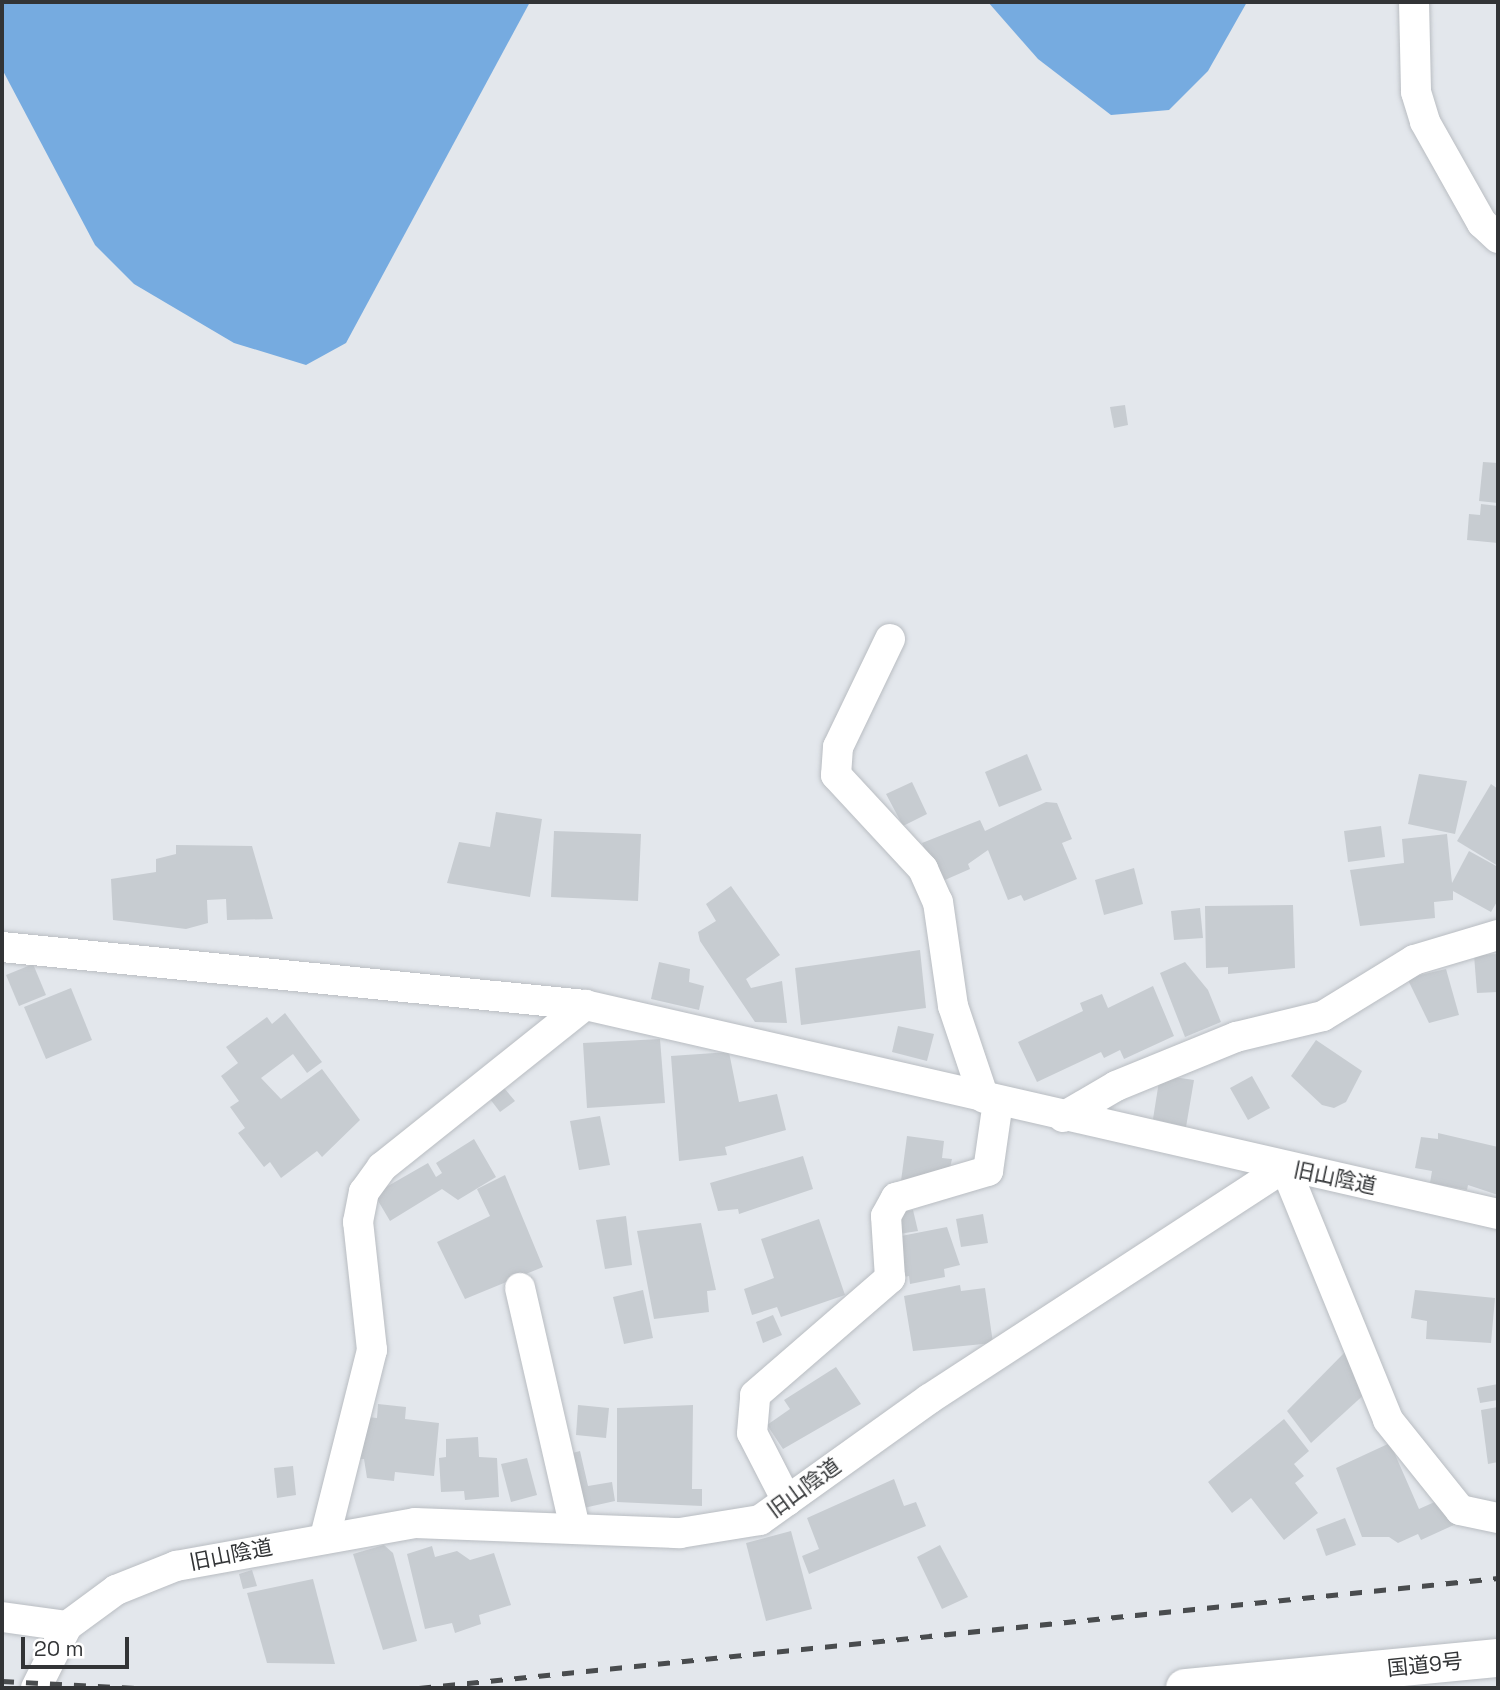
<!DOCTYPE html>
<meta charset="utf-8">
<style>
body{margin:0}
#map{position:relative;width:1500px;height:1690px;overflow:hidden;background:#e3e7ec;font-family:"Space Grotesk","Noto Sans JP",sans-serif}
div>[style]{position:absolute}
.forest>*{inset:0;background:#76abe0}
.building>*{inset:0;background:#c7ccd1}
.roads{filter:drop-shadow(0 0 2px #b9bdc2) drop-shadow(0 0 2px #b9bdc2)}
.minor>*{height:30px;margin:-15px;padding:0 15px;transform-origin:15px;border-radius:15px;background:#fff}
.trunk>*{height:38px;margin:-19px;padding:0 19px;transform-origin:19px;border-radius:19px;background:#fff}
.rail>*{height:5px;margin-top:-2.5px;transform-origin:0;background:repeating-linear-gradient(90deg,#494c4e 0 12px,transparent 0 24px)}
span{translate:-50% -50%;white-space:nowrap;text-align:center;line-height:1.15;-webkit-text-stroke:5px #fff;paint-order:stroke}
.street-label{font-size:21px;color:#323436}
.frame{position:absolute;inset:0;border:4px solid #323436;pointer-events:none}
.scale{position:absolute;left:21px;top:1637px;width:108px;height:32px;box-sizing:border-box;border:4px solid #323436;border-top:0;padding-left:9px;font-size:21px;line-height:24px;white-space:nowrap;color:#323436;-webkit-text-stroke:5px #fff;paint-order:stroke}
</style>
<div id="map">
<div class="forest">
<i style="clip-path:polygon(2px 2px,530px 2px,346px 343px,306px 365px,234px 343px,134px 284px,95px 245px,2px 69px)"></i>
<i style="clip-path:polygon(988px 2px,1247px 2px,1208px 71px,1169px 110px,1111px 115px,1038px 59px)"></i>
</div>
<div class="building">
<i style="clip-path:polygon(1125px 405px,1128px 425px,1114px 428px,1110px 407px)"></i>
<i style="clip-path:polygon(1483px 462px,1498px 463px,1498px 503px,1479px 501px)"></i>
<i style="clip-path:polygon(1481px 504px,1498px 506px,1498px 543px,1467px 540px,1469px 514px,1480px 515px)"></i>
<i style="clip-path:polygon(1027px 754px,1042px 790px,999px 807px,985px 772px)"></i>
<i style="clip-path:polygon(1419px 774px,1467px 781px,1455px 834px,1408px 824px)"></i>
<i style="clip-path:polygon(912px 782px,927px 814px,903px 826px,886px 794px)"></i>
<i style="clip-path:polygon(1491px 784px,1498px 789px,1498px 866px,1457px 841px)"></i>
<i style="clip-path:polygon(1046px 802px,1057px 803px,1072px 839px,1062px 843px,1077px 879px,1024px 901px,1021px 895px,1008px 900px,988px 850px,968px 864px,970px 869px,938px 883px,922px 843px,980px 820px,985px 831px)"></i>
<i style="clip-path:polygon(496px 812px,542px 819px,530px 897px,447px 883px,459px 842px,490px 847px)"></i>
<i style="clip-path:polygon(1381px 826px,1385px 857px,1348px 862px,1344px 831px)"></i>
<i style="clip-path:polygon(554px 831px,641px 834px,638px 901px,551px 897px)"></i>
<i style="clip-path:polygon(1447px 834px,1452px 883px,1469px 851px,1498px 867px,1498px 900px,1491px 912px,1453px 891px,1453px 900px,1434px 902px,1435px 918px,1360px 926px,1350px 870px,1404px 863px,1402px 839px)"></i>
<i style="clip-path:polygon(176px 845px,252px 846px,273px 919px,227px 920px,226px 899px,207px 900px,208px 923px,186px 929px,113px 920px,111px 879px,156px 872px,156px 859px,176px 854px)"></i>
<i style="clip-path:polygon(1134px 868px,1143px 904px,1104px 915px,1095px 880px)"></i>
<i style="clip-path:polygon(731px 886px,780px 955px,746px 979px,751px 988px,782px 981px,787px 1023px,755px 1022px,700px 941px,698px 932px,716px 921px,706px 904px)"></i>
<i style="clip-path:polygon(1293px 905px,1295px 968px,1228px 974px,1228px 967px,1206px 968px,1205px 906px)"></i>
<i style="clip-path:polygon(1200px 908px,1203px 938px,1174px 940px,1171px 911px)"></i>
<i style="clip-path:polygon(920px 950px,926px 1008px,801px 1025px,795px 968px)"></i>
<i style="clip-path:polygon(1498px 954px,1498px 992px,1477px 993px,1474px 955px)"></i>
<i style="clip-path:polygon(659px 962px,690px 969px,689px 982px,704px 986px,699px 1010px,651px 999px)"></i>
<i style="clip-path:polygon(1185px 962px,1208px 990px,1221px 1022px,1185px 1037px,1160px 973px)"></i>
<i style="clip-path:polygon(33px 964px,46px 995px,19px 1006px,6px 975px)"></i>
<i style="clip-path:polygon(1446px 969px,1459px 1015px,1429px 1023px,1407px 978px)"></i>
<i style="clip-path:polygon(1153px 986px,1174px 1036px,1124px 1059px,1120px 1050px,1104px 1058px,1101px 1052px,1037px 1082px,1018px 1042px,1083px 1011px,1080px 1003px,1102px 994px,1108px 1008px)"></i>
<i style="clip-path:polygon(71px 988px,92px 1040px,46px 1059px,24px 1007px)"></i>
<i style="clip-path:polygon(285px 1013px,322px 1062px,307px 1073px,293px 1054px,261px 1078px,281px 1099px,322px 1069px,360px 1120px,322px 1157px,317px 1151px,281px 1178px,270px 1162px,264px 1167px,238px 1133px,245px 1128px,230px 1107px,239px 1101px,221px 1076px,238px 1063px,226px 1047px,267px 1017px,272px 1024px)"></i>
<i style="clip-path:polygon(898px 1026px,934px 1034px,927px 1061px,892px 1052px)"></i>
<i style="clip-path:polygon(660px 1039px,665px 1103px,587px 1108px,583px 1043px)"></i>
<i style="clip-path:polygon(1316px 1040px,1362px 1071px,1346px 1102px,1334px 1108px,1322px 1105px,1291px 1076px)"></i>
<i style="clip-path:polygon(729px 1052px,739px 1102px,777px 1094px,786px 1130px,725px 1147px,727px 1155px,679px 1161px,671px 1056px)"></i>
<i style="clip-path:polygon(1160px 1075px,1194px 1080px,1186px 1127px,1153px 1119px)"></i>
<i style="clip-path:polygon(1252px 1076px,1270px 1108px,1248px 1120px,1230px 1088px)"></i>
<i style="clip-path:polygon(504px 1088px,515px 1101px,500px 1112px,490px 1099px)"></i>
<i style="clip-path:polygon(600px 1116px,610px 1165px,579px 1170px,570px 1121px)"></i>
<i style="clip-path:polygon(1438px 1133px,1498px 1147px,1498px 1195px,1468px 1185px,1467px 1190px,1430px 1183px,1432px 1171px,1415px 1168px,1421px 1137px,1438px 1139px)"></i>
<i style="clip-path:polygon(907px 1136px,944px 1141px,942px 1158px,952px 1159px,947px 1181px,901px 1181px)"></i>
<i style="clip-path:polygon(474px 1139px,496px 1177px,458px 1200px,442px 1189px,390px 1221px,374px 1194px,428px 1163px,436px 1177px,442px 1173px,436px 1163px)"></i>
<i style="clip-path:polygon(803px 1156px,813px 1189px,739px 1214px,738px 1209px,718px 1211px,710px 1183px)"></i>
<i style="clip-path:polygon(505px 1175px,543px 1267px,465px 1299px,437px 1242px,490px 1216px,477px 1189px)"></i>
<i style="clip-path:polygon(913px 1210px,918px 1231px,899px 1234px,894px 1213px)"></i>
<i style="clip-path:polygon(983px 1214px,988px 1243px,961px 1247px,956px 1219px)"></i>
<i style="clip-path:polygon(626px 1216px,632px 1265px,605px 1269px,596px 1220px)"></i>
<i style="clip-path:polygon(819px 1219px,845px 1295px,781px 1317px,777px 1307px,752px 1315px,744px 1289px,774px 1278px,761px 1239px)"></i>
<i style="clip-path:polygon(701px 1223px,716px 1290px,707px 1291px,709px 1312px,654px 1319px,637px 1231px)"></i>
<i style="clip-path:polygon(947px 1227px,960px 1265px,944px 1269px,945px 1277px,910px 1284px,909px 1276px,899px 1278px,891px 1238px)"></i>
<i style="clip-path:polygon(960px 1285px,961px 1291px,985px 1288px,993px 1343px,913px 1351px,904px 1296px)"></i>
<i style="clip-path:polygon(643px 1290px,653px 1338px,624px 1344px,613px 1297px)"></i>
<i style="clip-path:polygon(1415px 1290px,1495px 1298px,1491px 1343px,1426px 1339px,1427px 1321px,1411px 1318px)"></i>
<i style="clip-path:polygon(773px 1315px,782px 1335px,763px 1343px,756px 1322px)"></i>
<i style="clip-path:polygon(1346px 1351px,1368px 1391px,1311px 1443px,1287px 1411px)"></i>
<i style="clip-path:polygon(836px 1367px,861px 1404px,783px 1449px,767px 1425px,790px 1409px,784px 1400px)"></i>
<i style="clip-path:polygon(1498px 1384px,1498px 1400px,1480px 1403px,1477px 1388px)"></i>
<i style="clip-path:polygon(378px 1404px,406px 1407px,405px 1419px,439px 1423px,434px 1476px,395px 1472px,394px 1481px,367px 1478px,364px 1459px,358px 1459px,368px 1417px,377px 1418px)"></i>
<i style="clip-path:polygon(578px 1405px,609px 1408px,606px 1438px,576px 1435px)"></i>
<i style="clip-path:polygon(693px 1405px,692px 1489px,702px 1489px,702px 1506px,617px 1502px,617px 1408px)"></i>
<i style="clip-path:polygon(1498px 1407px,1498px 1462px,1488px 1464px,1481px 1410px)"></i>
<i style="clip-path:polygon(1284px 1419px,1309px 1451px,1294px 1464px,1304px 1476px,1295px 1483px,1318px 1513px,1284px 1540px,1251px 1498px,1232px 1513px,1208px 1482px)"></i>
<i style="clip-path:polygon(478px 1437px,479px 1457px,497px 1458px,499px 1497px,465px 1500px,464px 1491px,441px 1492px,439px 1458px,446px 1457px,446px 1439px)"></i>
<i style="clip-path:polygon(1390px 1443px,1419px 1509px,1439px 1500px,1456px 1524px,1421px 1540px,1418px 1534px,1398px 1543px,1389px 1537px,1362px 1537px,1336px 1468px)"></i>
<i style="clip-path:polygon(580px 1451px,588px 1486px,612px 1482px,615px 1501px,579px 1509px,569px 1454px)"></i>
<i style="clip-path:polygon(527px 1458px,537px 1495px,511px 1502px,501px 1464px)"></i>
<i style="clip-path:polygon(293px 1466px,296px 1495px,277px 1498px,274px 1468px)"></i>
<i style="clip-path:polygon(894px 1479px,904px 1506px,916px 1502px,926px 1526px,809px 1574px,802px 1556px,819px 1549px,807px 1518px)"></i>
<i style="clip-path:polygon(1345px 1518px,1356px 1545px,1326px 1556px,1316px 1529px)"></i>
<i style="clip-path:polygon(791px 1531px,812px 1609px,766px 1621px,746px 1543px)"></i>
<i style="clip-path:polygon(384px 1545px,393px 1553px,417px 1641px,383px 1650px,353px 1554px)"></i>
<i style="clip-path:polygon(940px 1545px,968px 1597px,942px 1609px,917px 1557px)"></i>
<i style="clip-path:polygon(432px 1546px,435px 1557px,457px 1551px,470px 1560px,494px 1553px,511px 1605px,479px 1615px,481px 1624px,455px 1633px,452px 1623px,425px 1629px,407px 1554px)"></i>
<i style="clip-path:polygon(252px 1570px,257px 1586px,243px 1589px,239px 1574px)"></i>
<i style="clip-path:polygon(313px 1579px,335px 1664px,267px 1663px,247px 1593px)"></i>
</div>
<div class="roads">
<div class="minor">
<i style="left:1414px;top:2px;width:90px;rotate:88.7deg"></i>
<i style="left:1416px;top:92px;width:31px;rotate:73deg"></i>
<i style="left:1425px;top:122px;width:116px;rotate:60.6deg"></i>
<i style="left:1482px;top:223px;width:22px;rotate:43deg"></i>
<i style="left:890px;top:639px;width:120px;rotate:115.7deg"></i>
<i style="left:838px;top:747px;width:28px;rotate:94deg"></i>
<i style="left:836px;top:775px;width:128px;rotate:47.2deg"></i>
<i style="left:923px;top:869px;width:36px;rotate:66deg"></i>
<i style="left:938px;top:902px;width:105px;rotate:81.8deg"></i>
<i style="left:953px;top:1006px;width:97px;rotate:71.4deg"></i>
<i style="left:2px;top:947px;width:586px;rotate:5.68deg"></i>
<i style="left:585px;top:1005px;width:937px;rotate:12.89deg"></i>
<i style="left:1063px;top:1117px;width:61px;rotate:-30.3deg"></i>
<i style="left:1116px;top:1086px;width:130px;rotate:-22.2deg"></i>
<i style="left:1236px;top:1037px;width:89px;rotate:-13.6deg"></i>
<i style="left:1323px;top:1016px;width:107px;rotate:-31.6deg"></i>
<i style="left:1414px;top:960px;width:88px;rotate:-16.6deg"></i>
<i style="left:1285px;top:1167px;width:273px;rotate:67.8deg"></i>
<i style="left:1388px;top:1420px;width:115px;rotate:51.3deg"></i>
<i style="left:1460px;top:1510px;width:39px;rotate:12deg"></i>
<i style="left:520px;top:1288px;width:246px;rotate:77.1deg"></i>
<i style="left:787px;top:1501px;width:76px;rotate:-117.2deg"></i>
<i style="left:752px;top:1433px;width:38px;rotate:-85deg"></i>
<i style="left:755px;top:1395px;width:179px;rotate:-40.9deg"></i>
<i style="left:890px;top:1278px;width:62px;rotate:-93.7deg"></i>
<i style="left:886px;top:1216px;width:21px;rotate:-61deg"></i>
<i style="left:896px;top:1198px;width:96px;rotate:-16.4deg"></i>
<i style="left:988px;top:1171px;width:70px;rotate:-81.8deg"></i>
<i style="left:325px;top:1537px;width:193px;rotate:-75.9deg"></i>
<i style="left:372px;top:1350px;width:129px;rotate:-96.2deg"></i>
<i style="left:358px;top:1222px;width:31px;rotate:-79deg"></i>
<i style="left:364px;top:1192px;width:31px;rotate:-54deg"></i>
<i style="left:382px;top:1167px;width:260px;rotate:-38.6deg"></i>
<i style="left:2px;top:1617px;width:66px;rotate:7.9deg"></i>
<i style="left:36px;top:1688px;width:69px;rotate:-63.4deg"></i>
<i style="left:67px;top:1626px;width:61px;rotate:-36.3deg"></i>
<i style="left:116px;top:1590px;width:65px;rotate:-21.8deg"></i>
<i style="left:176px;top:1566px;width:243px;rotate:-10.2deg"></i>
<i style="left:415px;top:1523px;width:265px;rotate:2.2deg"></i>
<i style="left:680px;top:1533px;width:81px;rotate:-9.2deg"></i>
<i style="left:760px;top:1520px;width:208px;rotate:-35.6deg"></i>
<i style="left:929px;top:1399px;width:425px;rotate:-33.1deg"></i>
</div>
<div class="trunk">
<i style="left:1185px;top:1688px;width:314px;rotate:-5.5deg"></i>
</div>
</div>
<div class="rail">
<i style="left:2px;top:1681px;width:134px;rotate:3deg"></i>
<i style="left:419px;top:1688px;width:1085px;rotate:-5.82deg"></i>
</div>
<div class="street-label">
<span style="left:1335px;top:1178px;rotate:12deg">旧山陰道</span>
<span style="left:804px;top:1488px;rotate:-36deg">旧山陰道</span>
<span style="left:231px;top:1555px;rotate:-11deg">旧山陰道</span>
<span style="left:1425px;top:1665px;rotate:-6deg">国道9号</span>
</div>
<div class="frame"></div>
<div class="scale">20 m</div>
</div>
